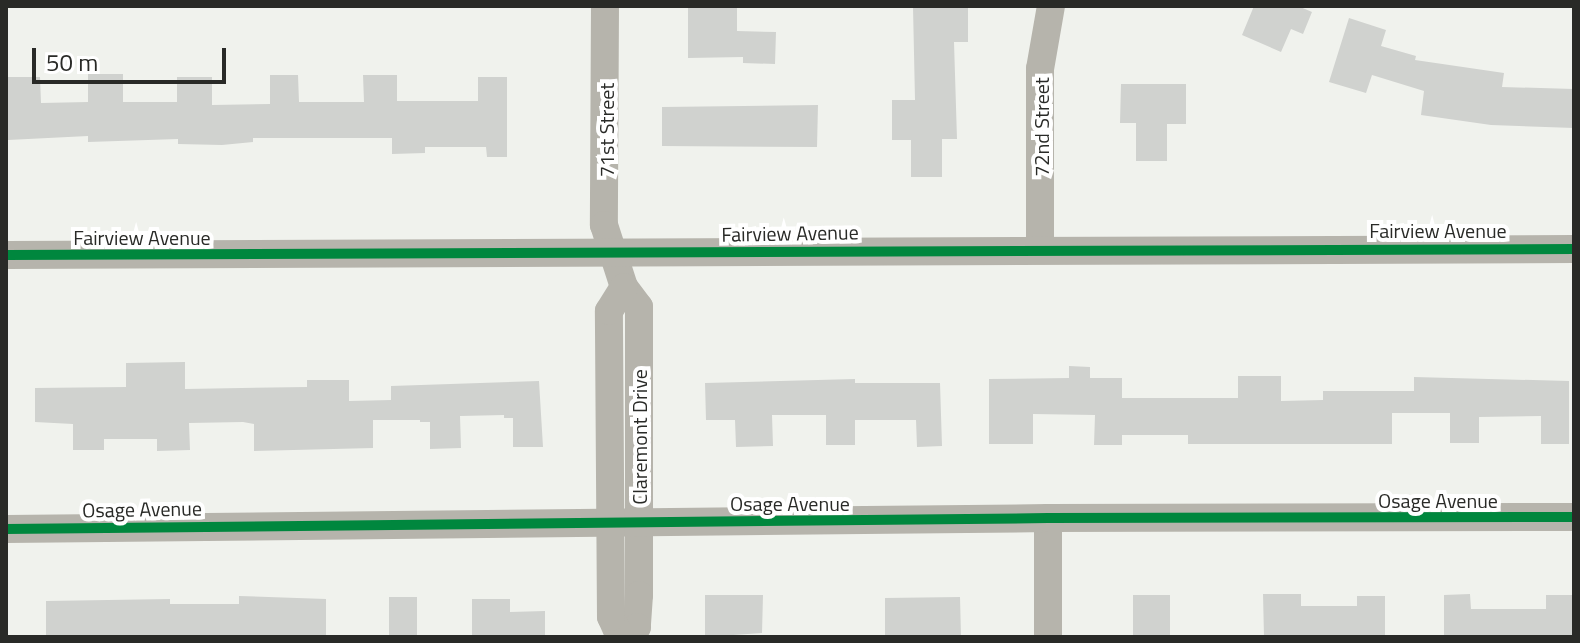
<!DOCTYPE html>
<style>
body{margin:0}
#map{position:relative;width:1580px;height:643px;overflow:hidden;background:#f0f2ed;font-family:"Titillium Web",sans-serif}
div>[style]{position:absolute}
.building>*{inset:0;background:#d0d2cf}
.minor>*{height:28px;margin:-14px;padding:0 14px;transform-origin:14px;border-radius:14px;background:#b6b4ac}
.cycleway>*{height:10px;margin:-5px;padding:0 5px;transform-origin:5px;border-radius:5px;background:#00873e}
span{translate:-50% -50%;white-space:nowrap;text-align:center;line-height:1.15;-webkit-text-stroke:8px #fff;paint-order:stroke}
.street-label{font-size:20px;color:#292a27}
.frame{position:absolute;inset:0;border:8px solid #292a27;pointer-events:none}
.scale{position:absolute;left:32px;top:48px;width:194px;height:36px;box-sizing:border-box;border:4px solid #292a27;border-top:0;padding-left:10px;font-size:24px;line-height:28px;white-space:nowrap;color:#292a27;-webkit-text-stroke:6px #fff;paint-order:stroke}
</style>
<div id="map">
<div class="building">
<i style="clip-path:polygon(688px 6px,737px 6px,737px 31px,776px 32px,775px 64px,743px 63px,743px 57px,688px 58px)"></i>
<i style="clip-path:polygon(968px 6px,968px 42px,954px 42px,957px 139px,942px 139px,942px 177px,911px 177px,911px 140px,892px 140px,892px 100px,915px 100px,913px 7px)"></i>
<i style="clip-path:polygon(1254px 6px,1298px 6px,1312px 12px,1303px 34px,1291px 29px,1281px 52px,1242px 35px)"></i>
<i style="clip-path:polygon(1349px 18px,1386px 30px,1381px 46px,1416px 56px,1415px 60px,1504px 73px,1502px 87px,1574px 89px,1574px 128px,1491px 125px,1421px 115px,1424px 91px,1372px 75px,1366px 93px,1329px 82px)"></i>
<i style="clip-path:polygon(88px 74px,123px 74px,123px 102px,177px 102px,177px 77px,212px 77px,212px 105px,270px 104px,270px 75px,298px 75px,299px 102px,364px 102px,363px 75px,397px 75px,397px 101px,478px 101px,478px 77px,507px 77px,507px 157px,487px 157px,486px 147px,425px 147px,425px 153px,392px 154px,392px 138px,253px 138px,253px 142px,222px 145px,178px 144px,178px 139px,88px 142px,88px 136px,8px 140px,7px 77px,40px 77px,41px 103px,88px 102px)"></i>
<i style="clip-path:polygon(1121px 84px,1186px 84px,1186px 124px,1167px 124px,1167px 161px,1136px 161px,1136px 123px,1120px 123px)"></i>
<i style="clip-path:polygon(818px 105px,817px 147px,662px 146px,662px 107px)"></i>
<i style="clip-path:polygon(185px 362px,185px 389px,307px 387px,307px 380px,349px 380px,349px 401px,391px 400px,391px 386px,539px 381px,543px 447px,513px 447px,513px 418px,504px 418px,504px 415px,460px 416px,461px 448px,430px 449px,430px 422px,420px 422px,420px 420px,373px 420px,373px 448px,254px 451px,254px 424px,243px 422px,189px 423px,190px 450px,157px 451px,157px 439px,104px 439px,104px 450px,73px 450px,73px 424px,35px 422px,35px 388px,126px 387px,126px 363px)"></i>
<i style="clip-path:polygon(1069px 366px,1090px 367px,1090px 378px,1122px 378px,1122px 398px,1238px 398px,1238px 376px,1281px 376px,1281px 401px,1323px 400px,1323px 391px,1414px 391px,1414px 377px,1569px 381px,1569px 444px,1541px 444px,1541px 416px,1479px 417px,1479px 443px,1450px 443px,1450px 413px,1392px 413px,1392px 444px,1188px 444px,1188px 435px,1122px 435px,1122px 445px,1094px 445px,1095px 415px,1033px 414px,1033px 444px,989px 444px,989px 379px,1069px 378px)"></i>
<i style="clip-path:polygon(855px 379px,855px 383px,940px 383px,942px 446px,917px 447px,916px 420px,855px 420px,855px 445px,826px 445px,826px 415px,772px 415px,773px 446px,736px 447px,735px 420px,706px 420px,705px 383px)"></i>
<i style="clip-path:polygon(1263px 594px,1301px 594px,1301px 606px,1357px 606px,1357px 596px,1385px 596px,1385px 637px,1264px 637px)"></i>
<i style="clip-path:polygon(1470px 594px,1471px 609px,1546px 609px,1546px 595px,1574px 595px,1574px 637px,1444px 637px,1444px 595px)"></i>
<i style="clip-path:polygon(705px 595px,763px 595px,762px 633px,705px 637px)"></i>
<i style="clip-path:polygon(1133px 595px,1170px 595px,1170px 637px,1133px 637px)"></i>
<i style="clip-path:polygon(239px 596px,326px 599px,326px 637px,46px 637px,46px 601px,170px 599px,170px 604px,239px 604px)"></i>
<i style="clip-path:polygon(389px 597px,417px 597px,417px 637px,389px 637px)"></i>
<i style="clip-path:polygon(960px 597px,961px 637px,885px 637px,885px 598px)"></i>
<i style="clip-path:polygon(472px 599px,510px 599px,510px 612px,545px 611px,545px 637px,472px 637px)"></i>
</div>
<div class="minor">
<i style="left:605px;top:6px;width:219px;rotate:90.3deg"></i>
<i style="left:604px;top:225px;width:65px;rotate:72.1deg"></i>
<i style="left:624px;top:287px;width:25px;rotate:53deg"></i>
<i style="left:639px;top:307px;width:288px;rotate:90deg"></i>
<i style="left:639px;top:595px;width:32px;rotate:94deg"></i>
<i style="left:637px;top:627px;width:13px;rotate:132deg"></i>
<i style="left:1040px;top:248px;width:179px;rotate:-90deg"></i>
<i style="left:1040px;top:69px;width:64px;rotate:-80.1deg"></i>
<i style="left:6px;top:255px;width:1568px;rotate:-0.22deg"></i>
<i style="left:1048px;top:518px;width:119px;rotate:90deg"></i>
<i style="left:6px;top:529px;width:1042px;rotate:-0.6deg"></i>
<i style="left:1048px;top:518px;width:526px;rotate:-0.11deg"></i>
<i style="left:620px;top:637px;width:22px;rotate:-114deg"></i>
<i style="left:611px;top:617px;width:306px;rotate:-90.4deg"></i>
<i style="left:609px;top:311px;width:28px;rotate:-58deg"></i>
</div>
<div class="cycleway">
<i style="left:6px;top:255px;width:1568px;rotate:-0.22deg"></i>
<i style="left:6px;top:529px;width:1042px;rotate:-0.6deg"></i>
<i style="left:1048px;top:518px;width:526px;rotate:-0.11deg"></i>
</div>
<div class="street-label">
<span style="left:1041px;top:127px;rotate:-90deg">72nd Street</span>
<span style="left:606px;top:130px;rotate:-90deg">71st Street</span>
<span style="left:1438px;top:230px">Fairview Avenue</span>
<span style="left:790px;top:233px;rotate:-1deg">Fairview Avenue</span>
<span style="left:142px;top:237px">Fairview Avenue</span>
<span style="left:639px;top:437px;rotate:-90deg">Claremont Drive</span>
<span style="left:1438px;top:500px">Osage Avenue</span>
<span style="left:790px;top:503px">Osage Avenue</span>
<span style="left:142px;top:509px;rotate:-1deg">Osage Avenue</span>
</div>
<div class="frame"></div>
<div class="scale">50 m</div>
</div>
